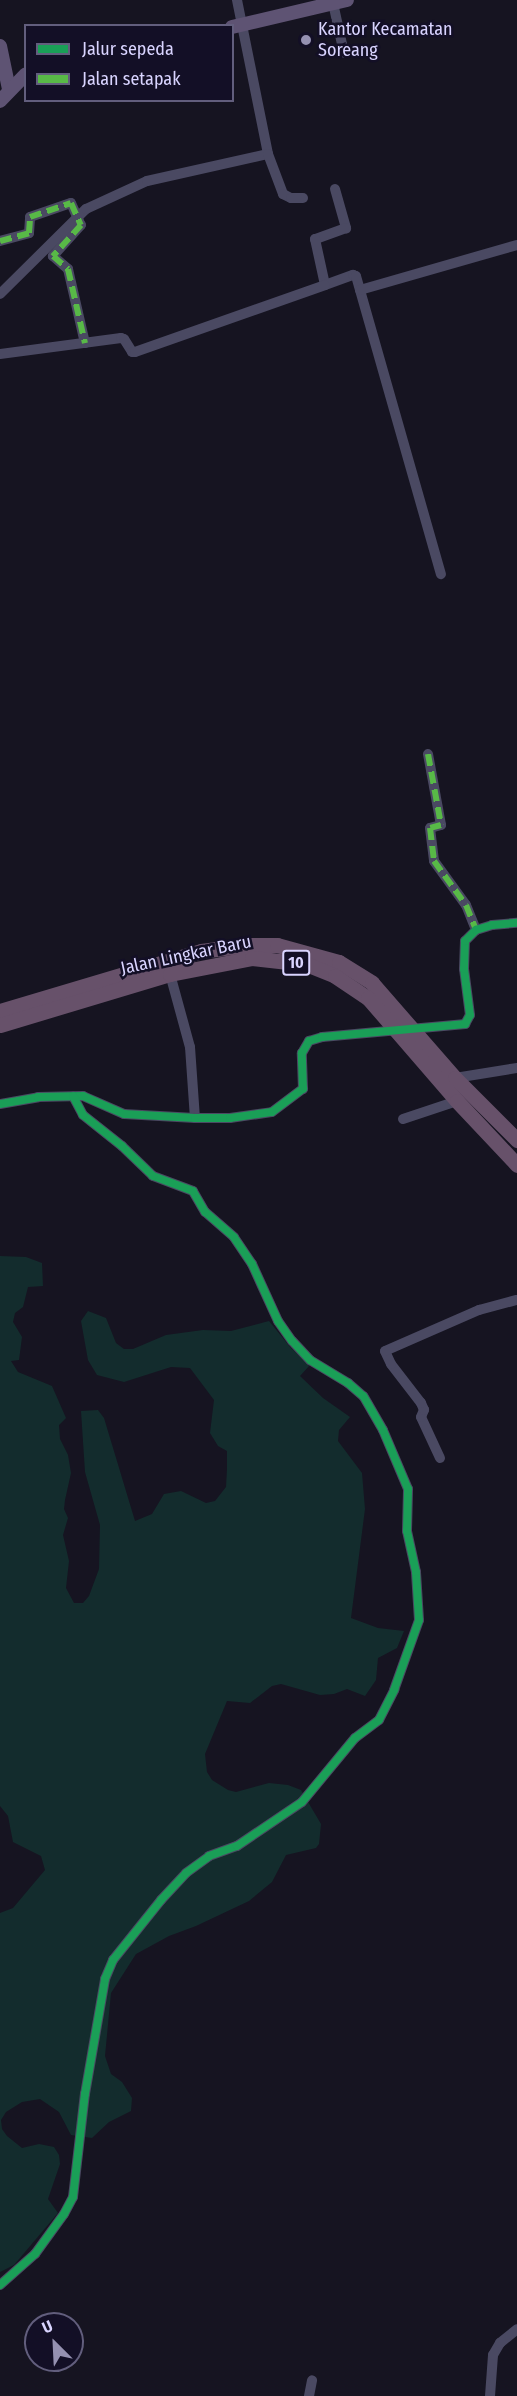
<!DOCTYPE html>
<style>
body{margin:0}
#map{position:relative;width:517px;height:2396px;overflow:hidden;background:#161421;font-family:"Fira Sans Condensed",sans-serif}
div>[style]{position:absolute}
.green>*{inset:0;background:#132c2d}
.minor>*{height:10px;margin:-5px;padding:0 5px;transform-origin:5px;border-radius:5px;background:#4a4962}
.major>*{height:14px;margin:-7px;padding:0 7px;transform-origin:7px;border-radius:7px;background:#5e5373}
.highway>*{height:15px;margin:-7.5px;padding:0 7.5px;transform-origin:7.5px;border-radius:7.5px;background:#67516a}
.quiet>*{height:6px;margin-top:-3px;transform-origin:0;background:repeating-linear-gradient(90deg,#58b947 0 12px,transparent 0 18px)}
.cycleway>*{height:8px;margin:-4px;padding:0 4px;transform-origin:4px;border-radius:4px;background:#1a9f57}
.dots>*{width:16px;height:16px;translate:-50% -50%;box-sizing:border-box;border:3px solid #130f26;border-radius:50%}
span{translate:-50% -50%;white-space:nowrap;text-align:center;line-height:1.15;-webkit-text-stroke:5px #130f26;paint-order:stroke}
.shield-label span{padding:2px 4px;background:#130f26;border:2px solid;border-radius:4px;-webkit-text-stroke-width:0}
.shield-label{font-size:16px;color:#d9d4ff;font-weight:700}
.poi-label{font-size:18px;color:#d9d4ff}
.left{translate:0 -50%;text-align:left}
.street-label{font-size:18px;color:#d9d4ff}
.legend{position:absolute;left:24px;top:24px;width:210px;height:78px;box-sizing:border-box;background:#130f26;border:2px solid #625e7d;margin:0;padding:8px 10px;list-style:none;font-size:18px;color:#d9d4ff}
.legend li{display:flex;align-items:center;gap:12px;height:30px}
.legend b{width:30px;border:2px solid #625e7d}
.north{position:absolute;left:24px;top:2312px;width:60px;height:60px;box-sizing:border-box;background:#130f26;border:2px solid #625e7d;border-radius:50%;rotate:336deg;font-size:16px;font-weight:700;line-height:24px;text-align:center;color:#d9d4ff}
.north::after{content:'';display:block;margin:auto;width:21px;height:27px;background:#9591b1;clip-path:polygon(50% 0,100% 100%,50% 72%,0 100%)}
</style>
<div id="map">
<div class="green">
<i style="clip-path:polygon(0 1256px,26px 1257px,42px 1263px,43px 1286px,28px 1287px,23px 1307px,15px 1313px,13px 1322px,22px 1337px,19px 1360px,11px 1361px,18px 1372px,52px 1386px,66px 1418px,59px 1425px,60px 1439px,68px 1455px,71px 1473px,65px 1500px,64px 1509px,68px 1518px,63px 1535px,69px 1561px,66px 1588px,74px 1603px,83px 1603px,89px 1596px,99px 1569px,100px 1525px,85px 1472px,81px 1411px,98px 1410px,104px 1418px,135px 1521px,152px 1514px,164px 1494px,181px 1491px,206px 1503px,215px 1501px,226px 1487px,227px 1469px,227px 1451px,218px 1446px,210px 1433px,214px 1400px,190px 1368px,171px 1367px,124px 1382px,97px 1375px,88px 1360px,81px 1321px,88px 1311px,106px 1318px,116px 1343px,124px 1349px,133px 1349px,166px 1335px,203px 1330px,231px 1331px,269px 1321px,291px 1348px,310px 1365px,300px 1376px,323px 1398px,350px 1417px,339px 1430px,338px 1441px,362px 1473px,365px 1509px,351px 1618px,378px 1628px,404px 1631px,397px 1648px,378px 1658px,376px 1680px,365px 1696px,347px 1689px,334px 1694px,320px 1695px,281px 1684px,272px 1686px,250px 1703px,227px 1701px,205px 1754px,207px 1772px,212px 1780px,228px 1790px,236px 1792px,269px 1783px,288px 1785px,301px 1790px,321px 1824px,319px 1844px,316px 1848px,286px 1855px,272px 1882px,249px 1901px,196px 1926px,169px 1936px,136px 1954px,111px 1993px,105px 2056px,111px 2074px,122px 2082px,132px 2098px,131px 2111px,109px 2122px,92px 2138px,71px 2135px,59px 2112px,40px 2099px,22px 2102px,6px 2112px,1px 2120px,2px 2129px,7px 2136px,22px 2148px,39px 2144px,54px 2147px,59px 2155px,60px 2164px,48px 2199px,58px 2213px,14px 2265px,0 2272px,0 1913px,13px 1908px,45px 1870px,41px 1856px,13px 1842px,8px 1816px,0 1806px)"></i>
</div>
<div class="minor">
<i style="left:237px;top:0;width:157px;rotate:78.6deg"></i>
<i style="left:333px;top:3px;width:51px;rotate:77.6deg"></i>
<i style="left:335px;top:189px;width:41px;rotate:74.2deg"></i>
<i style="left:346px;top:228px;width:33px;rotate:160deg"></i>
<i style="left:315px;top:239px;width:47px;rotate:77.7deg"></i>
<i style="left:325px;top:285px;width:30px;rotate:-20deg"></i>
<i style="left:353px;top:275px;width:3px;rotate:18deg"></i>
<i style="left:356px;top:276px;width:310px;rotate:74.1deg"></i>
<i style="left:0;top:241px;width:30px;rotate:-15deg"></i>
<i style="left:29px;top:233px;width:16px;rotate:-86deg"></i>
<i style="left:30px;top:217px;width:43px;rotate:-18.9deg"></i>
<i style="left:71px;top:203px;width:24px;rotate:66deg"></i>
<i style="left:81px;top:225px;width:42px;rotate:132.1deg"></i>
<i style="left:53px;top:256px;width:20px;rotate:41deg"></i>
<i style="left:68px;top:269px;width:76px;rotate:77.1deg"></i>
<i style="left:360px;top:290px;width:163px;rotate:-16deg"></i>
<i style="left:0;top:294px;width:121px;rotate:-44.7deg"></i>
<i style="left:86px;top:209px;width:67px;rotate:-24.7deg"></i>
<i style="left:147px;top:181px;width:124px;rotate:-12.6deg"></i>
<i style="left:268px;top:154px;width:43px;rotate:69.4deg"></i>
<i style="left:283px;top:194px;width:9px;rotate:27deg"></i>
<i style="left:291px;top:198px;width:12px"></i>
<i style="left:0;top:354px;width:122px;rotate:-7.5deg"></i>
<i style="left:121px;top:338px;width:3px;rotate:18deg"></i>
<i style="left:124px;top:339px;width:15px;rotate:58deg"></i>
<i style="left:132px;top:352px;width:3px"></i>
<i style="left:135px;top:352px;width:201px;rotate:-19.4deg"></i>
<i style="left:428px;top:754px;width:72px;rotate:79.6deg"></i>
<i style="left:441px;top:825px;width:11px;rotate:165deg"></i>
<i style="left:430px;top:828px;width:33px;rotate:83deg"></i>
<i style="left:434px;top:861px;width:54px;rotate:54deg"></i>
<i style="left:466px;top:905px;width:27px;rotate:68deg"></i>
<i style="left:170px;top:974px;width:76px;rotate:74.7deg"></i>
<i style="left:190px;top:1047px;width:71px;rotate:86deg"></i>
<i style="left:455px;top:1078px;width:63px;rotate:-9.2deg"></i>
<i style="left:0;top:1104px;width:39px;rotate:-10deg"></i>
<i style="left:38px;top:1097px;width:45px;rotate:-1.3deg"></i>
<i style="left:83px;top:1096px;width:45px;rotate:23.7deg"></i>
<i style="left:124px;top:1114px;width:71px;rotate:3.2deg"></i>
<i style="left:195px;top:1118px;width:35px"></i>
<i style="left:230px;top:1118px;width:42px;rotate:-8.1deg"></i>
<i style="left:272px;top:1112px;width:39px;rotate:-37deg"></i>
<i style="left:303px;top:1089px;width:36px;rotate:-92deg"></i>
<i style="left:302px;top:1053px;width:14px;rotate:-60deg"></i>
<i style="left:309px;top:1041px;width:14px;rotate:-17deg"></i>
<i style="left:322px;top:1037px;width:144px;rotate:-5.2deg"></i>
<i style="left:465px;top:1024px;width:10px;rotate:-61deg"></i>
<i style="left:470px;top:1015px;width:46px;rotate:-97.4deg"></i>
<i style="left:464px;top:969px;width:28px;rotate:-88deg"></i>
<i style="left:465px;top:941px;width:16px;rotate:-45deg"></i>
<i style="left:476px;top:930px;width:17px;rotate:-17deg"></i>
<i style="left:492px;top:925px;width:25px;rotate:-5deg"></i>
<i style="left:403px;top:1119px;width:57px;rotate:-18.4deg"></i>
<i style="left:440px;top:1458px;width:45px;rotate:-114.9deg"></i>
<i style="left:421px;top:1417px;width:8px;rotate:-67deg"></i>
<i style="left:424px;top:1410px;width:8px;rotate:-113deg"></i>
<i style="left:421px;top:1403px;width:49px;rotate:-127.6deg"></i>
<i style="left:391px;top:1364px;width:14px;rotate:-115deg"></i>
<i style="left:385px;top:1351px;width:103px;rotate:-23.6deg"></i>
<i style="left:479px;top:1310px;width:39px;rotate:-15deg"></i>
<i style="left:0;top:2285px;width:47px;rotate:-41.5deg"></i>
<i style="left:35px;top:2254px;width:49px;rotate:-54.1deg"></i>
<i style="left:64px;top:2214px;width:19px;rotate:-62deg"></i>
<i style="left:73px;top:2197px;width:104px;rotate:-83.4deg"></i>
<i style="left:85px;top:2094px;width:117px;rotate:-80.1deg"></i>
<i style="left:105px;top:1979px;width:21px;rotate:-67deg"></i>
<i style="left:113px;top:1960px;width:77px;rotate:-51.3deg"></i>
<i style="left:161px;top:1900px;width:37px;rotate:-47deg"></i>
<i style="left:186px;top:1873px;width:29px;rotate:-36deg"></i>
<i style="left:209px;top:1856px;width:30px;rotate:-20deg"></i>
<i style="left:237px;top:1846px;width:78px;rotate:-34.1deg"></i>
<i style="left:302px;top:1802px;width:83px;rotate:-50.4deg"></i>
<i style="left:355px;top:1738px;width:30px;rotate:-37deg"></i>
<i style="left:379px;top:1720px;width:34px;rotate:-63deg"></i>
<i style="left:394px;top:1690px;width:74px;rotate:-70.3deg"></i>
<i style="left:419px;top:1620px;width:48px;rotate:-93.6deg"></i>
<i style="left:416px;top:1572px;width:42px;rotate:-102.4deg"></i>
<i style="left:407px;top:1531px;width:42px;rotate:-88.6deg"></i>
<i style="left:408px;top:1489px;width:64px;rotate:-113deg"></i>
<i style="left:383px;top:1430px;width:39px;rotate:-120deg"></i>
<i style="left:363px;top:1396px;width:20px;rotate:-139deg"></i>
<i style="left:348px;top:1383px;width:44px;rotate:-148.8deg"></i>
<i style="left:310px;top:1360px;width:26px;rotate:-133deg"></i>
<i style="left:292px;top:1341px;width:24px;rotate:-125deg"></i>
<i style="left:278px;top:1321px;width:63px;rotate:-114.5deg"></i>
<i style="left:252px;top:1264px;width:32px;rotate:-124deg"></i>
<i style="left:234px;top:1237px;width:38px;rotate:-139deg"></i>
<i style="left:205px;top:1212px;width:24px;rotate:-120deg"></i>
<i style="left:193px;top:1191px;width:43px;rotate:-159.4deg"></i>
<i style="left:153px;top:1176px;width:43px;rotate:-135.9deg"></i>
<i style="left:122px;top:1146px;width:50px;rotate:-141.5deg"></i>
<i style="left:83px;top:1115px;width:21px;rotate:-118deg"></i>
<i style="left:309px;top:2396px;width:16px;rotate:-79deg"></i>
<i style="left:490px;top:2396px;width:41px;rotate:-85.8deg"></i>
<i style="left:493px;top:2355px;width:14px;rotate:-60deg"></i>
<i style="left:500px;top:2343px;width:22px;rotate:-39deg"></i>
</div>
<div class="major">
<i style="left:232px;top:27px;width:118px;rotate:-13.2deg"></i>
<i style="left:0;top:46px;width:44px;rotate:78.2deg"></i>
<i style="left:0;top:101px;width:37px;rotate:-46deg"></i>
</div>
<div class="highway">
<i style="left:0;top:1011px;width:210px;rotate:-16.6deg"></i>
<i style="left:201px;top:951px;width:47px;rotate:-7.3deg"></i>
<i style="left:248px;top:945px;width:29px"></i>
<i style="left:277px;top:945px;width:64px;rotate:15.3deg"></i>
<i style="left:339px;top:962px;width:39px;rotate:32deg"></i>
<i style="left:372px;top:983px;width:126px;rotate:48.9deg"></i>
<i style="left:455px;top:1078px;width:88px;rotate:45deg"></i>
<i style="left:0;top:1025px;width:177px;rotate:-16.7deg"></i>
<i style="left:170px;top:974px;width:84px;rotate:-11deg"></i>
<i style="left:252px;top:958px;width:54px;rotate:6.3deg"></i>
<i style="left:306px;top:964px;width:31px;rotate:22deg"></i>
<i style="left:335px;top:976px;width:40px;rotate:34deg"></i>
<i style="left:368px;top:998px;width:136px;rotate:49.2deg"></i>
<i style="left:457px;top:1101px;width:88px;rotate:46.8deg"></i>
</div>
<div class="quiet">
<i style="left:0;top:241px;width:30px;rotate:-15deg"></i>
<i style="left:29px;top:233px;width:16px;rotate:-86deg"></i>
<i style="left:30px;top:217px;width:43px;rotate:-18.9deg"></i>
<i style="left:71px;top:203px;width:24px;rotate:66deg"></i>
<i style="left:81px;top:225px;width:42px;rotate:132.1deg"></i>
<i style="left:53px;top:256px;width:20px;rotate:41deg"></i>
<i style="left:68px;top:269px;width:76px;rotate:77.1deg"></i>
<i style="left:428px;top:754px;width:72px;rotate:79.6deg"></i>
<i style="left:441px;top:825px;width:11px;rotate:165deg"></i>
<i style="left:430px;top:828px;width:33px;rotate:83deg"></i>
<i style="left:434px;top:861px;width:54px;rotate:54deg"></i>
<i style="left:466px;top:905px;width:27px;rotate:68deg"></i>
</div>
<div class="cycleway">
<i style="left:0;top:1104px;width:39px;rotate:-10deg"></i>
<i style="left:38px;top:1097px;width:45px;rotate:-1.3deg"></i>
<i style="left:83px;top:1096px;width:45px;rotate:23.7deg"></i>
<i style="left:124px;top:1114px;width:71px;rotate:3.2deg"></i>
<i style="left:195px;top:1118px;width:35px"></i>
<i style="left:230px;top:1118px;width:42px;rotate:-8.1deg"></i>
<i style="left:272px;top:1112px;width:39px;rotate:-37deg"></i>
<i style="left:303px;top:1089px;width:36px;rotate:-92deg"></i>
<i style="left:302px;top:1053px;width:14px;rotate:-60deg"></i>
<i style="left:309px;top:1041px;width:14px;rotate:-17deg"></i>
<i style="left:322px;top:1037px;width:144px;rotate:-5.2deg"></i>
<i style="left:465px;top:1024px;width:10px;rotate:-61deg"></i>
<i style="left:470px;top:1015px;width:46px;rotate:-97.4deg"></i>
<i style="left:464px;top:969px;width:28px;rotate:-88deg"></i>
<i style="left:465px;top:941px;width:16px;rotate:-45deg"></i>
<i style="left:476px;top:930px;width:17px;rotate:-17deg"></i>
<i style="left:492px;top:925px;width:25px;rotate:-5deg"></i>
<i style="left:0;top:2285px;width:47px;rotate:-41.5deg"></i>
<i style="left:35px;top:2254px;width:49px;rotate:-54.1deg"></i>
<i style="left:64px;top:2214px;width:19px;rotate:-62deg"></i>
<i style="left:73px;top:2197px;width:104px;rotate:-83.4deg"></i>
<i style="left:85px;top:2094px;width:117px;rotate:-80.1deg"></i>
<i style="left:105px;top:1979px;width:21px;rotate:-67deg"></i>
<i style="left:113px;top:1960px;width:77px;rotate:-51.3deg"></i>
<i style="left:161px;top:1900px;width:37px;rotate:-47deg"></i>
<i style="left:186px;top:1873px;width:29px;rotate:-36deg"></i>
<i style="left:209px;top:1856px;width:30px;rotate:-20deg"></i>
<i style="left:237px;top:1846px;width:78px;rotate:-34.1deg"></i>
<i style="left:302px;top:1802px;width:83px;rotate:-50.4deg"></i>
<i style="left:355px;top:1738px;width:30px;rotate:-37deg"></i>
<i style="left:379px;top:1720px;width:34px;rotate:-63deg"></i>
<i style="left:394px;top:1690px;width:74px;rotate:-70.3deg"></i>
<i style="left:419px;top:1620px;width:48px;rotate:-93.6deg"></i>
<i style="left:416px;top:1572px;width:42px;rotate:-102.4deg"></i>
<i style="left:407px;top:1531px;width:42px;rotate:-88.6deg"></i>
<i style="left:408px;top:1489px;width:64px;rotate:-113deg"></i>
<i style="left:383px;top:1430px;width:39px;rotate:-120deg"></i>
<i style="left:363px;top:1396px;width:20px;rotate:-139deg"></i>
<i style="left:348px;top:1383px;width:44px;rotate:-148.8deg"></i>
<i style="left:310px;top:1360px;width:26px;rotate:-133deg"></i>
<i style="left:292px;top:1341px;width:24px;rotate:-125deg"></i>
<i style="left:278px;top:1321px;width:63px;rotate:-114.5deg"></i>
<i style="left:252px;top:1264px;width:32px;rotate:-124deg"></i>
<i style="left:234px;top:1237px;width:38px;rotate:-139deg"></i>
<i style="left:205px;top:1212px;width:24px;rotate:-120deg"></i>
<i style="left:193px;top:1191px;width:43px;rotate:-159.4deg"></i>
<i style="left:153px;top:1176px;width:43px;rotate:-135.9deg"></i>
<i style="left:122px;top:1146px;width:50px;rotate:-141.5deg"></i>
<i style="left:83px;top:1115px;width:21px;rotate:-118deg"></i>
</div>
<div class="dots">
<i style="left:306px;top:40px;background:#9591b1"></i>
</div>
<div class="shield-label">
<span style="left:296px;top:963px">10</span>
</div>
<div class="poi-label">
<span class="left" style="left:318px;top:40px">Kantor Kecamatan<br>Soreang</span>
</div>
<div class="street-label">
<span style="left:186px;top:955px;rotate:-12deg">Jalan Lingkar Baru</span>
</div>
<ul class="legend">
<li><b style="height:8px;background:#1a9f57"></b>Jalur sepeda</li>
<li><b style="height:8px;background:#58b947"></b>Jalan setapak</li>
</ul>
<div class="north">U</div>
</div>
